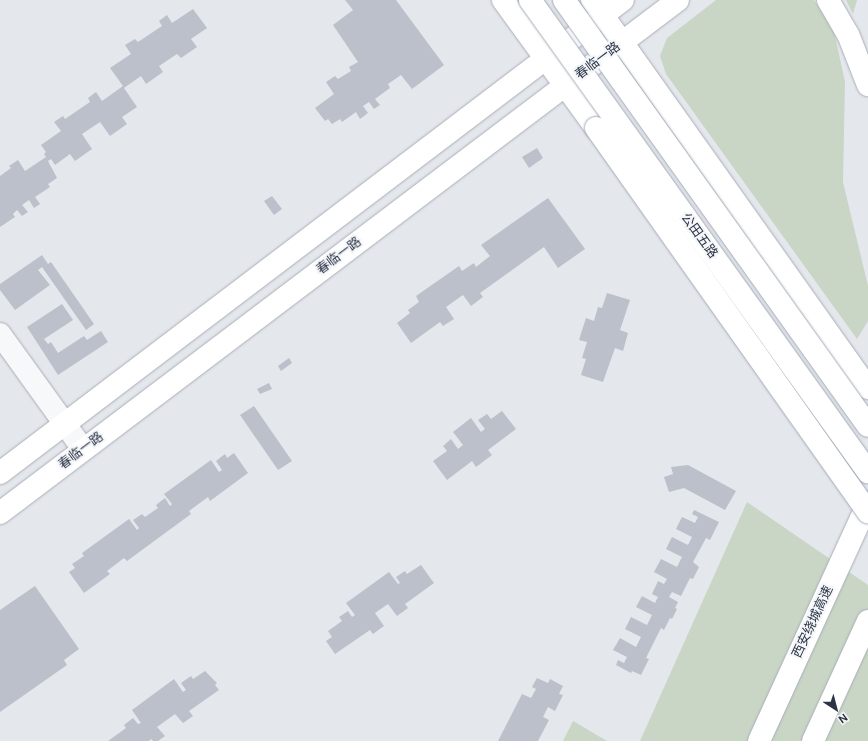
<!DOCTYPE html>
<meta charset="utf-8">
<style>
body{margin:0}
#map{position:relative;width:868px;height:741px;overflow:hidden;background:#e4e7ec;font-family:"DM Sans","Noto Sans SC",sans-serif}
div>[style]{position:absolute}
.green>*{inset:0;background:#c9d6c5}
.building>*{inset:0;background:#bbc0ca}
.roads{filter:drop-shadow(0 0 1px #a9aeb7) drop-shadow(0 0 1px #a9aeb7)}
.minor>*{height:22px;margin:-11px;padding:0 11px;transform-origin:11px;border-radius:11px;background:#f7f8fa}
.major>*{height:22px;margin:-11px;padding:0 11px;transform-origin:11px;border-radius:11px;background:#fff}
.highway>*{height:22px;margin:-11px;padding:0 11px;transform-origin:11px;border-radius:11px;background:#fff}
.bridges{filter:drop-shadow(0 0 1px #a3abb8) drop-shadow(0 0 1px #a3abb8)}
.major-bridge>*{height:22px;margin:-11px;padding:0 11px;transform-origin:11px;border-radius:11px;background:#fff}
span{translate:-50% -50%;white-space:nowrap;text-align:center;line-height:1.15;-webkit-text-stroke:4px #f4f6f9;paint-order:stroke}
.street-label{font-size:13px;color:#2b3445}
.north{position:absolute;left:816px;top:689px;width:40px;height:40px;-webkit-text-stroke:3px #f4f6f9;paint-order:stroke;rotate:144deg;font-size:11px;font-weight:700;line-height:16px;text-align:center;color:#2b3445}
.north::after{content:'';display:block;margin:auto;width:14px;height:18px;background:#2b3445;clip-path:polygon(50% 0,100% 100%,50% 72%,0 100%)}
</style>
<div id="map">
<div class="green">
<i style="clip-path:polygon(716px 0,814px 0,834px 31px,845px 82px,843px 182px,868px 286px,868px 321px,857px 339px,666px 74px,660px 56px,667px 38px)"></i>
<i style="clip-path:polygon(846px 0,857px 0,853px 14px)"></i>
<i style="clip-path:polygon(747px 502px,868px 585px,868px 741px,640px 741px)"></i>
<i style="clip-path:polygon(573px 721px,607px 741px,563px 741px)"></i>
</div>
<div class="building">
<i style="clip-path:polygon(345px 0,396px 0,444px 65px,412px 89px,401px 75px,388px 84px,390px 88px,375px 99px,380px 105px,374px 109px,369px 102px,363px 106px,368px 113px,360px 119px,356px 112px,342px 122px,340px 119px,332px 124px,328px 119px,325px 121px,315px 108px,334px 94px,326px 82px,335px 76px,338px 79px,351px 71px,349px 67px,358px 62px,333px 25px,353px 10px)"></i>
<i style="clip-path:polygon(193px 9px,207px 28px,191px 39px,197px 47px,181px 58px,177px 54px,159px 66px,163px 72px,146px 84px,141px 76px,124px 88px,137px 107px,122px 117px,127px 124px,110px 136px,100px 122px,82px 134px,92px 149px,75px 161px,70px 154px,55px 165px,51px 159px,48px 161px,57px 178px,48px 184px,50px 187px,35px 197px,40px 204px,34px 208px,29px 200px,22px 205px,28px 212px,22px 216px,17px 210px,13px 214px,15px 217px,0 227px,0 176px,11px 168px,9px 166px,18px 160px,25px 171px,46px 157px,44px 154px,46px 152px,41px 145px,61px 131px,54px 122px,63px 116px,65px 119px,90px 102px,88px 98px,96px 92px,102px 101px,123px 86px,110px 68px,131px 54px,125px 45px,135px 39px,138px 42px,162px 26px,159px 21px,167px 15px,172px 23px)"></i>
<i style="clip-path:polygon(537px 148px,543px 158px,529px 168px,522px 157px)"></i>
<i style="clip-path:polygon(272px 196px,282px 209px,274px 215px,264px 201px)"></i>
<i style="clip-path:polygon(548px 198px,585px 249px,558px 268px,544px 247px,480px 293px,483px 297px,471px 306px,463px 295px,446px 307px,454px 319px,443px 326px,440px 322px,411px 343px,397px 323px,410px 313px,408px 310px,419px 302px,416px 296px,459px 266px,462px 271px,474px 263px,476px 267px,490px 256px,481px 245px)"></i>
<i style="clip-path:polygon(42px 255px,48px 264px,51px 262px,94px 324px,86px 330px,42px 267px,38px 270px,50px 285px,15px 310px,0 290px,0 284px)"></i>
<i style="clip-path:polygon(607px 293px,630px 300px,620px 330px,628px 333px,623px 351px,615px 348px,603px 382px,581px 375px,586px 359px,582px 358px,587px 342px,579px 340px,586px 318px,594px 321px,598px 307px,602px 308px)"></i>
<i style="clip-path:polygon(62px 304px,73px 320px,44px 339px,48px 344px,51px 342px,58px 353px,84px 336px,87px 340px,101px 331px,108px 342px,58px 375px,27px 327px)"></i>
<i style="clip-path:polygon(289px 358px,292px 363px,281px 371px,278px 366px)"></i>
<i style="clip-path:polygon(269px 383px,272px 389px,260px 394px,257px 389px)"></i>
<i style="clip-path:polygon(254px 406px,292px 461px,278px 470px,240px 415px)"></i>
<i style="clip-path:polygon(502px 411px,516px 429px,488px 450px,492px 455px,476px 467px,472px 461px,447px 480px,433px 461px,447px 451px,443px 446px,451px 439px,458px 449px,463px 445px,453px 432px,471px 418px,481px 432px,485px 429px,478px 420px,487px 414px,491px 419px)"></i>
<i style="clip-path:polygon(234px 453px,248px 473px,210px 501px,208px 497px,189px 511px,191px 514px,127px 561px,124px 558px,107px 571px,110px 574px,84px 593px,69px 572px,75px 568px,72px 564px,84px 556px,82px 553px,129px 519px,137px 530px,139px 528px,133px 520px,142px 514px,145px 517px,158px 508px,156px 505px,165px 498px,170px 506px,172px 504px,164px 494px,211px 460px,219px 472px,222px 470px,216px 461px,225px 454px,227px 458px)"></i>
<i style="clip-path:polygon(688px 465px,736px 491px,725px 510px,684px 488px,669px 492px,664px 477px,673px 474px,671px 467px)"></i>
<i style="clip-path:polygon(694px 510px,719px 522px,710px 540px,706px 538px,693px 562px,699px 567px,693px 579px,690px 578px,681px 596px,672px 592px,669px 597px,678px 602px,675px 608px,677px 609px,672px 619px,670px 618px,664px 630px,661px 628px,646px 658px,649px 659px,641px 675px,632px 671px,631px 673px,616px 665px,618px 660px,624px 663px,627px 657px,613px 650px,620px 638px,636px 647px,641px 637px,625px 629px,631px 617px,647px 625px,652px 615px,636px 607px,642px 596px,655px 603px,658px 597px,652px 594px,658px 581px,664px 584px,667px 579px,654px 572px,661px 559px,677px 567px,682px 557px,666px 549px,672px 537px,688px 545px,692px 537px,676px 529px,682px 517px,695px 523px,698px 517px,692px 514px)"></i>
<i style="clip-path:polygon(421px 565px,434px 583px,405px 604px,408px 608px,397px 616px,388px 604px,375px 613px,384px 626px,373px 634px,370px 630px,335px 654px,326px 641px,332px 637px,328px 631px,342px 621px,339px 617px,348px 611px,352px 617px,355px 615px,346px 603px,389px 572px,398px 584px,400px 583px,396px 577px,405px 571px,407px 574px)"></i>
<i style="clip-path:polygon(35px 586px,79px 649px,64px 660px,67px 665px,0 712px,0 610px)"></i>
<i style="clip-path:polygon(205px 671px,217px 683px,215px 685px,219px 690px,189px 711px,193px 716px,183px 723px,175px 714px,157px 727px,165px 736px,158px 741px,153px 741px,151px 739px,149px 741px,108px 741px,126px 728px,124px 725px,133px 718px,138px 724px,141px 723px,132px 710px,174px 679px,183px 692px,186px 690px,181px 683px,191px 676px,193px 679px)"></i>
<i style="clip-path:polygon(537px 678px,548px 683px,550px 679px,563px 686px,559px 694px,563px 695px,555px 711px,548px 707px,543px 717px,549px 720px,538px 741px,498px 741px,522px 694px,531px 698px,536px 689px,532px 687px)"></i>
</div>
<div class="roads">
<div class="minor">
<i style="left:0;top:334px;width:142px;rotate:54.2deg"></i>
</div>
<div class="major">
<i style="left:503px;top:0;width:158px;rotate:54deg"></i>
<i style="left:592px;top:0;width:476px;rotate:54.6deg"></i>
<i style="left:828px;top:0;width:39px;rotate:60deg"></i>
<i style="left:848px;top:34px;width:55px;rotate:68.6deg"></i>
<i style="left:0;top:473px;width:782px;rotate:-37.21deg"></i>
<i style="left:0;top:513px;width:850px;rotate:-37.11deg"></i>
</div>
<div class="highway">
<i style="left:759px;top:741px;width:262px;rotate:-65.4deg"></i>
<i style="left:813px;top:741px;width:132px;rotate:-65.4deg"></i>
</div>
</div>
<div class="bridges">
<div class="major-bridge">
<i style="left:530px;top:0;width:581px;rotate:54.39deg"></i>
<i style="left:564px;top:0;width:523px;rotate:54.49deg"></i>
<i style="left:596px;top:128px;width:471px;rotate:54.7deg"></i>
</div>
</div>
<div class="street-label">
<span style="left:598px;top:61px;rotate:-37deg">春临一路</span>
<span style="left:699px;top:236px;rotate:54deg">公田五路</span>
<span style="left:339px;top:256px;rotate:-37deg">春临一路</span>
<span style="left:81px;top:451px;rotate:-37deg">春临一路</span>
<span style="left:813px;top:622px;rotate:-65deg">西安绕城高速</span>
</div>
<div class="north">N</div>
</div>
